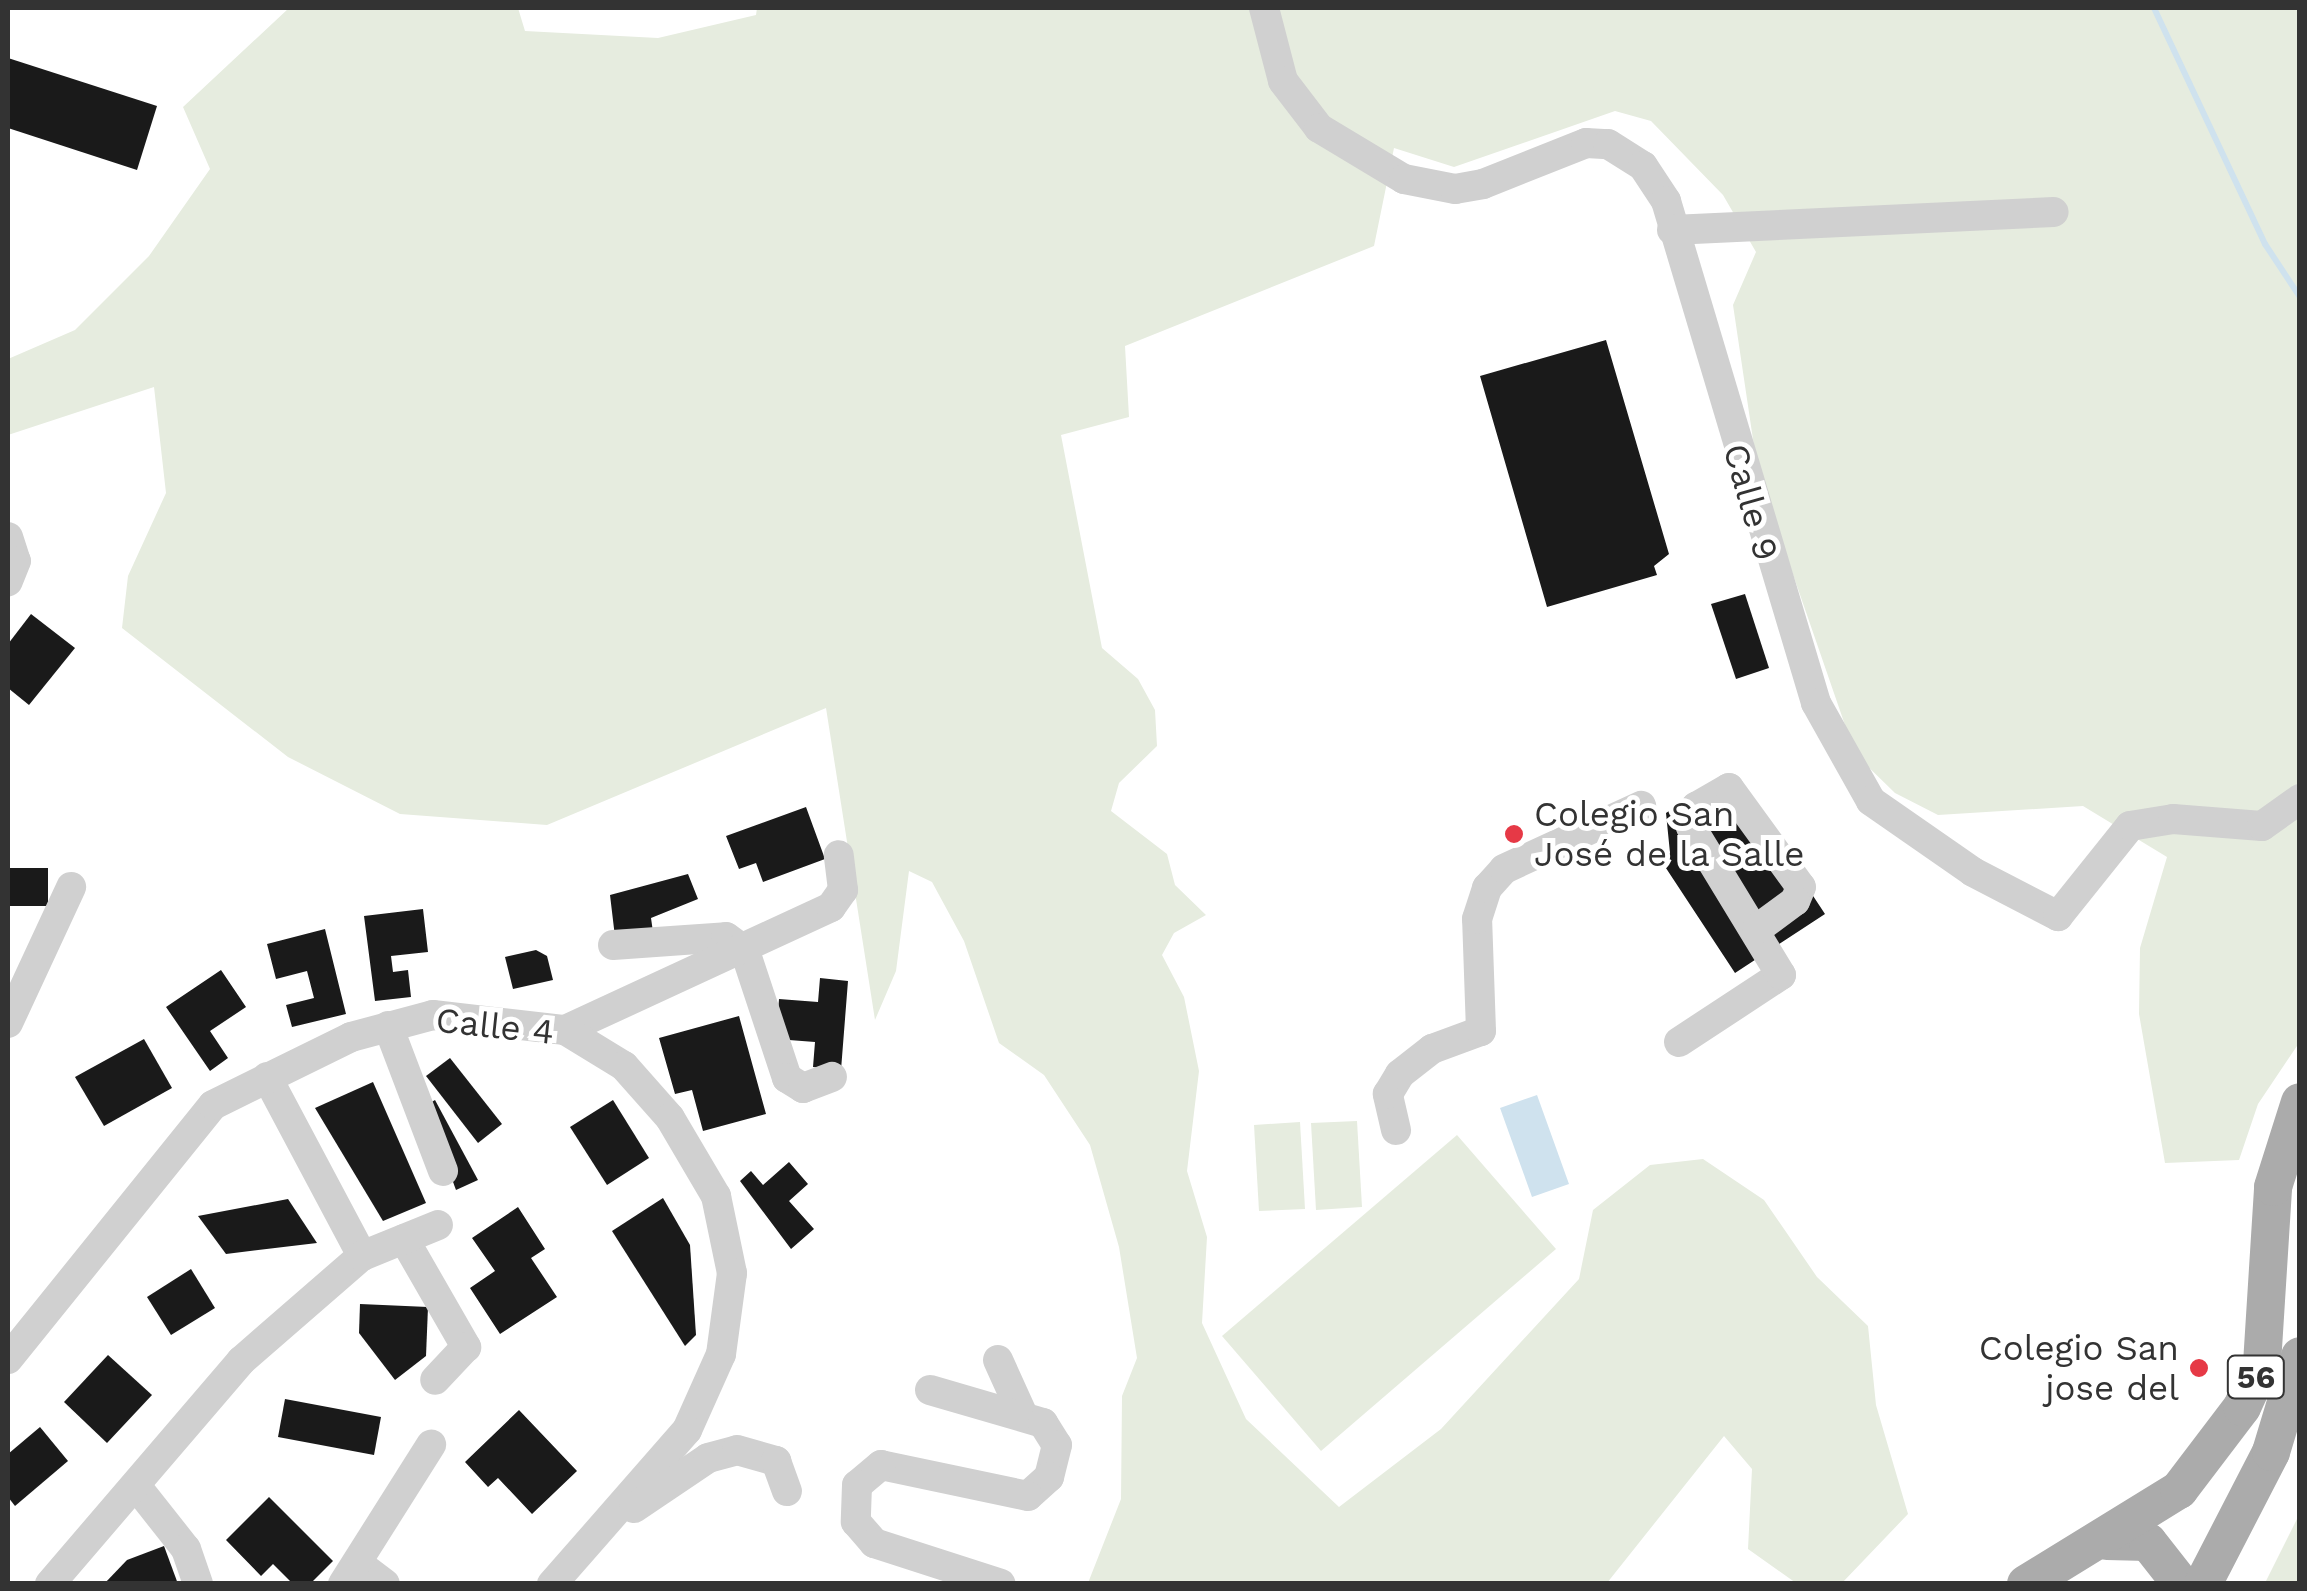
<!DOCTYPE html>
<meta charset="utf-8">
<style>
body{margin:0}
#map{position:relative;width:2307px;height:1591px;overflow:hidden;background:#fff;font-family:"Work Sans",sans-serif}
div>[style]{position:absolute}
.green>*{inset:0;background:#e6ecdf}
.water>*{inset:0;background:#cfe2ee}
.stream>*{height:6px;margin:-3px;padding:0 3px;transform-origin:3px;border-radius:3px;background:#cfe2ee}
.building>*{inset:0;background:#1a1a1a}
.minor>*{height:30px;margin:-15px;padding:0 15px;transform-origin:15px;border-radius:15px;background:#d0d0d0}
.major>*{height:38px;margin:-19px;padding:0 19px;transform-origin:19px;border-radius:19px;background:#ababab}
.dots>*{width:28px;height:28px;translate:-50% -50%;box-sizing:border-box;border:5px solid #fff;border-radius:50%}
span{translate:-50% -50%;white-space:nowrap;text-align:center;line-height:1.15;-webkit-text-stroke:10px #fff;paint-order:stroke}
.shield-label span{padding:2px 8px;background:#fff;border:2px solid;border-radius:8px;-webkit-text-stroke-width:0}
.shield-label{font-size:32px;color:#333;font-weight:700}
.street-label{font-size:35px;color:#333}
.poi-label{font-size:35px;color:#333}
.left{translate:0 -50%;text-align:left}
.right{translate:-100% -50%;text-align:right}
.frame{position:absolute;inset:0;border:10px solid #333;pointer-events:none}
</style>
<div id="map">
<div class="green">
<i style="clip-path:polygon(289px 8px,518px 8px,525px 31px,658px 38px,756px 15px,757px 8px,2299px 8px,2299px 1043px,2258px 1104px,2239px 1160px,2165px 1163px,2139px 1014px,2140px 948px,2167px 857px,2083px 806px,1938px 815px,1895px 793px,1855px 754px,1758px 473px,1733px 305px,1756px 252px,1723px 195px,1651px 121px,1615px 111px,1454px 167px,1394px 148px,1374px 246px,1125px 346px,1129px 417px,1061px 435px,1102px 648px,1138px 679px,1155px 710px,1157px 746px,1119px 783px,1111px 811px,1167px 854px,1175px 885px,1206px 915px,1174px 933px,1162px 955px,1184px 997px,1199px 1071px,1187px 1171px,1207px 1237px,1202px 1323px,1246px 1419px,1339px 1507px,1441px 1429px,1579px 1279px,1593px 1210px,1650px 1165px,1703px 1159px,1764px 1200px,1817px 1277px,1868px 1326px,1876px 1405px,1908px 1514px,1842px 1583px,1796px 1583px,1748px 1549px,1752px 1469px,1724px 1436px,1607px 1583px,1088px 1583px,1121px 1499px,1122px 1396px,1137px 1358px,1119px 1247px,1090px 1145px,1044px 1075px,999px 1043px,964px 941px,932px 882px,909px 871px,896px 971px,875px 1020px,826px 708px,547px 825px,400px 814px,288px 757px,122px 628px,128px 576px,166px 493px,154px 387px,8px 435px,8px 359px,75px 330px,149px 256px,210px 169px,183px 107px)"></i>
<i style="clip-path:polygon(1357px 1121px,1362px 1207px,1316px 1210px,1311px 1123px)"></i>
<i style="clip-path:polygon(1300px 1122px,1305px 1209px,1259px 1211px,1254px 1125px)"></i>
<i style="clip-path:polygon(1457px 1135px,1556px 1249px,1321px 1451px,1222px 1336px)"></i>
<i style="clip-path:polygon(2299px 1515px,2299px 1583px,2265px 1583px)"></i>
</div>
<div class="water">
<i style="clip-path:polygon(1537px 1095px,1569px 1184px,1532px 1197px,1500px 1108px)"></i>
</div>
<div class="stream">
<i style="left:2154px;top:8px;width:261px;rotate:64.8deg"></i>
<i style="left:2265px;top:244px;width:64px;rotate:56.6deg"></i>
</div>
<div class="building">
<i style="clip-path:polygon(8px 58px,157px 106px,137px 170px,8px 128px)"></i>
<i style="clip-path:polygon(1606px 340px,1669px 554px,1654px 566px,1657px 575px,1547px 607px,1480px 376px)"></i>
<i style="clip-path:polygon(1745px 594px,1769px 668px,1736px 679px,1711px 604px)"></i>
<i style="clip-path:polygon(31px 614px,75px 648px,29px 705px,8px 688px,8px 644px)"></i>
<i style="clip-path:polygon(1736px 779px,1825px 914px,1735px 973px,1660px 859px,1670px 853px,1666px 813px,1715px 781px)"></i>
<i style="clip-path:polygon(806px 807px,825px 859px,763px 882px,756px 863px,739px 869px,726px 836px)"></i>
<i style="clip-path:polygon(8px 868px,48px 868px,48px 906px,8px 906px)"></i>
<i style="clip-path:polygon(688px 874px,698px 899px,651px 918px,653px 932px,615px 937px,610px 895px)"></i>
<i style="clip-path:polygon(423px 909px,428px 952px,391px 956px,393px 972px,408px 970px,411px 997px,375px 1001px,364px 916px)"></i>
<i style="clip-path:polygon(325px 929px,346px 1014px,292px 1027px,286px 1005px,314px 998px,307px 971px,276px 979px,267px 944px)"></i>
<i style="clip-path:polygon(536px 950px,547px 956px,553px 980px,513px 989px,505px 957px)"></i>
<i style="clip-path:polygon(221px 970px,246px 1007px,210px 1031px,228px 1058px,210px 1071px,166px 1007px)"></i>
<i style="clip-path:polygon(820px 978px,848px 981px,841px 1070px,813px 1067px,815px 1042px,776px 1039px,779px 999px,818px 1002px)"></i>
<i style="clip-path:polygon(739px 1016px,766px 1114px,703px 1131px,692px 1090px,675px 1094px,659px 1038px)"></i>
<i style="clip-path:polygon(144px 1039px,172px 1088px,104px 1126px,75px 1077px)"></i>
<i style="clip-path:polygon(450px 1058px,502px 1124px,478px 1143px,426px 1076px)"></i>
<i style="clip-path:polygon(373px 1082px,426px 1203px,383px 1221px,315px 1108px)"></i>
<i style="clip-path:polygon(435px 1100px,478px 1180px,456px 1190px,425px 1106px)"></i>
<i style="clip-path:polygon(613px 1100px,649px 1158px,607px 1185px,570px 1127px)"></i>
<i style="clip-path:polygon(789px 1162px,808px 1184px,789px 1201px,814px 1229px,791px 1249px,740px 1181px,751px 1171px,763px 1185px)"></i>
<i style="clip-path:polygon(663px 1198px,690px 1245px,696px 1335px,685px 1346px,612px 1231px)"></i>
<i style="clip-path:polygon(288px 1199px,317px 1243px,226px 1254px,198px 1216px)"></i>
<i style="clip-path:polygon(518px 1207px,545px 1249px,531px 1258px,557px 1297px,500px 1334px,470px 1288px,495px 1271px,472px 1238px)"></i>
<i style="clip-path:polygon(191px 1269px,215px 1308px,171px 1335px,147px 1297px)"></i>
<i style="clip-path:polygon(360px 1304px,428px 1307px,426px 1356px,395px 1380px,359px 1333px)"></i>
<i style="clip-path:polygon(108px 1355px,152px 1395px,107px 1443px,64px 1402px)"></i>
<i style="clip-path:polygon(285px 1399px,381px 1417px,374px 1455px,278px 1437px)"></i>
<i style="clip-path:polygon(519px 1410px,577px 1471px,532px 1514px,498px 1478px,488px 1487px,465px 1462px)"></i>
<i style="clip-path:polygon(40px 1427px,68px 1461px,15px 1506px,8px 1497px,8px 1454px)"></i>
<i style="clip-path:polygon(269px 1497px,333px 1561px,310px 1584px,293px 1584px,273px 1564px,261px 1576px,226px 1540px)"></i>
<i style="clip-path:polygon(164px 1546px,178px 1584px,104px 1584px,127px 1560px)"></i>
</div>
<div class="minor">
<i style="left:1264px;top:8px;width:75px;rotate:75.4deg"></i>
<i style="left:1283px;top:81px;width:59px;rotate:52.5deg"></i>
<i style="left:1319px;top:128px;width:99px;rotate:31deg"></i>
<i style="left:1404px;top:179px;width:52px;rotate:11.1deg"></i>
<i style="left:1455px;top:189px;width:28px;rotate:-10deg"></i>
<i style="left:1483px;top:184px;width:111px;rotate:-21.7deg"></i>
<i style="left:1586px;top:143px;width:22px;rotate:3deg"></i>
<i style="left:1608px;top:144px;width:41px;rotate:32.2deg"></i>
<i style="left:1643px;top:166px;width:42px;rotate:56.7deg"></i>
<i style="left:1666px;top:201px;width:524px;rotate:73.36deg"></i>
<i style="left:1816px;top:703px;width:112px;rotate:60.7deg"></i>
<i style="left:1871px;top:801px;width:124px;rotate:34.8deg"></i>
<i style="left:1973px;top:872px;width:96px;rotate:27.4deg"></i>
<i style="left:2058px;top:916px;width:115px;rotate:-51.3deg"></i>
<i style="left:2130px;top:826px;width:44px;rotate:-9.2deg"></i>
<i style="left:2173px;top:819px;width:89px;rotate:4.5deg"></i>
<i style="left:2262px;top:826px;width:47px;rotate:-35.4deg"></i>
<i style="left:1672px;top:230px;width:382px;rotate:-2.7deg"></i>
<i style="left:8px;top:537px;width:25px;rotate:72deg"></i>
<i style="left:16px;top:561px;width:22px;rotate:112deg"></i>
<i style="left:613px;top:945px;width:113px;rotate:-4deg"></i>
<i style="left:726px;top:937px;width:24px;rotate:36deg"></i>
<i style="left:745px;top:951px;width:134px;rotate:71.7deg"></i>
<i style="left:787px;top:1078px;width:19px;rotate:32deg"></i>
<i style="left:803px;top:1088px;width:31px;rotate:-21deg"></i>
<i style="left:8px;top:1023px;width:150px;rotate:-65.1deg"></i>
<i style="left:388px;top:1026px;width:155px;rotate:69.2deg"></i>
<i style="left:565px;top:1030px;width:293px;rotate:-24.8deg"></i>
<i style="left:831px;top:907px;width:21px;rotate:-55deg"></i>
<i style="left:843px;top:890px;width:35px;rotate:-97deg"></i>
<i style="left:1679px;top:1042px;width:122px;rotate:-33.3deg"></i>
<i style="left:1781px;top:975px;width:173px;rotate:-121.3deg"></i>
<i style="left:1691px;top:827px;width:21px;rotate:-76deg"></i>
<i style="left:1696px;top:807px;width:38px;rotate:-30deg"></i>
<i style="left:1729px;top:788px;width:122px;rotate:54deg"></i>
<i style="left:1801px;top:887px;width:15px;rotate:113deg"></i>
<i style="left:1795px;top:901px;width:47px;rotate:143.6deg"></i>
<i style="left:267px;top:1077px;width:203px;rotate:62deg"></i>
<i style="left:1396px;top:1130px;width:37px;rotate:-103deg"></i>
<i style="left:1388px;top:1094px;width:23px;rotate:-59deg"></i>
<i style="left:1400px;top:1074px;width:41px;rotate:-38deg"></i>
<i style="left:1432px;top:1049px;width:52px;rotate:-20.2deg"></i>
<i style="left:1481px;top:1031px;width:112px;rotate:-92deg"></i>
<i style="left:1477px;top:919px;width:33px;rotate:-72deg"></i>
<i style="left:1487px;top:888px;width:25px;rotate:-48deg"></i>
<i style="left:1504px;top:869px;width:151px;rotate:-24.7deg"></i>
<i style="left:404px;top:1239px;width:125px;rotate:60.1deg"></i>
<i style="left:466px;top:1347px;width:45px;rotate:133.2deg"></i>
<i style="left:8px;top:1359px;width:326px;rotate:-51.1deg"></i>
<i style="left:213px;top:1105px;width:154px;rotate:-26.2deg"></i>
<i style="left:351px;top:1037px;width:85px;rotate:-15deg"></i>
<i style="left:433px;top:1015px;width:133px;rotate:6.5deg"></i>
<i style="left:565px;top:1030px;width:69px;rotate:31.4deg"></i>
<i style="left:624px;top:1066px;width:69px;rotate:48.5deg"></i>
<i style="left:670px;top:1118px;width:91px;rotate:59.5deg"></i>
<i style="left:716px;top:1196px;width:79px;rotate:78.3deg"></i>
<i style="left:732px;top:1273px;width:82px;rotate:97.7deg"></i>
<i style="left:721px;top:1354px;width:83px;rotate:114.1deg"></i>
<i style="left:687px;top:1430px;width:205px;rotate:131.2deg"></i>
<i style="left:998px;top:1360px;width:56px;rotate:65.7deg"></i>
<i style="left:930px;top:1390px;width:118px;rotate:16.3deg"></i>
<i style="left:1043px;top:1423px;width:26px;rotate:58deg"></i>
<i style="left:1057px;top:1445px;width:33px;rotate:104deg"></i>
<i style="left:1049px;top:1477px;width:28px;rotate:138deg"></i>
<i style="left:1028px;top:1496px;width:150px;rotate:-168.1deg"></i>
<i style="left:881px;top:1465px;width:31px;rotate:140deg"></i>
<i style="left:857px;top:1485px;width:37px;rotate:92deg"></i>
<i style="left:856px;top:1522px;width:28px;rotate:49deg"></i>
<i style="left:874px;top:1543px;width:133px;rotate:17.9deg"></i>
<i style="left:137px;top:1487px;width:79px;rotate:51.7deg"></i>
<i style="left:186px;top:1549px;width:37px;rotate:71deg"></i>
<i style="left:634px;top:1508px;width:89px;rotate:-34deg"></i>
<i style="left:708px;top:1458px;width:30px;rotate:-15deg"></i>
<i style="left:737px;top:1450px;width:41px;rotate:15.8deg"></i>
<i style="left:776px;top:1461px;width:32px;rotate:70deg"></i>
<i style="left:360px;top:1565px;width:31px;rotate:37deg"></i>
<i style="left:50px;top:1584px;width:294px;rotate:-49.4deg"></i>
<i style="left:241px;top:1361px;width:160px;rotate:-41deg"></i>
<i style="left:362px;top:1256px;width:82px;rotate:-22.2deg"></i>
<i style="left:343px;top:1584px;width:165px;rotate:-57.7deg"></i>
</div>
<div class="major">
<i style="left:2107px;top:1541px;width:41px;rotate:1.4deg"></i>
<i style="left:2148px;top:1542px;width:53px;rotate:51.8deg"></i>
<i style="left:2026px;top:1584px;width:180px;rotate:-31.6deg"></i>
<i style="left:2179px;top:1490px;width:104px;rotate:-52.8deg"></i>
<i style="left:2242px;top:1407px;width:47px;rotate:-65.1deg"></i>
<i style="left:2262px;top:1364px;width:177px;rotate:-86.4deg"></i>
<i style="left:2273px;top:1187px;width:89px;rotate:-72.4deg"></i>
<i style="left:2203px;top:1584px;width:148px;rotate:-62.7deg"></i>
<i style="left:2271px;top:1452px;width:100px;rotate:-73.2deg"></i>
</div>
<div class="dots">
<i style="left:1514px;top:834px;background:#e63946"></i>
<i style="left:2199px;top:1368px;background:#e63946"></i>
</div>
<div class="shield-label">
<span style="left:2256px;top:1377px">56</span>
</div>
<div class="street-label">
<span style="left:1751px;top:502px;rotate:74deg">Calle 9</span>
<span style="left:495px;top:1026px;rotate:6deg">Calle 4</span>
</div>
<div class="poi-label">
<span class="left" style="left:1534px;top:834px">Colegio San<br>José de la Salle</span>
<span class="right" style="left:2179px;top:1368px">Colegio San<br>jose del</span>
</div>
<div class="frame"></div>
</div>
